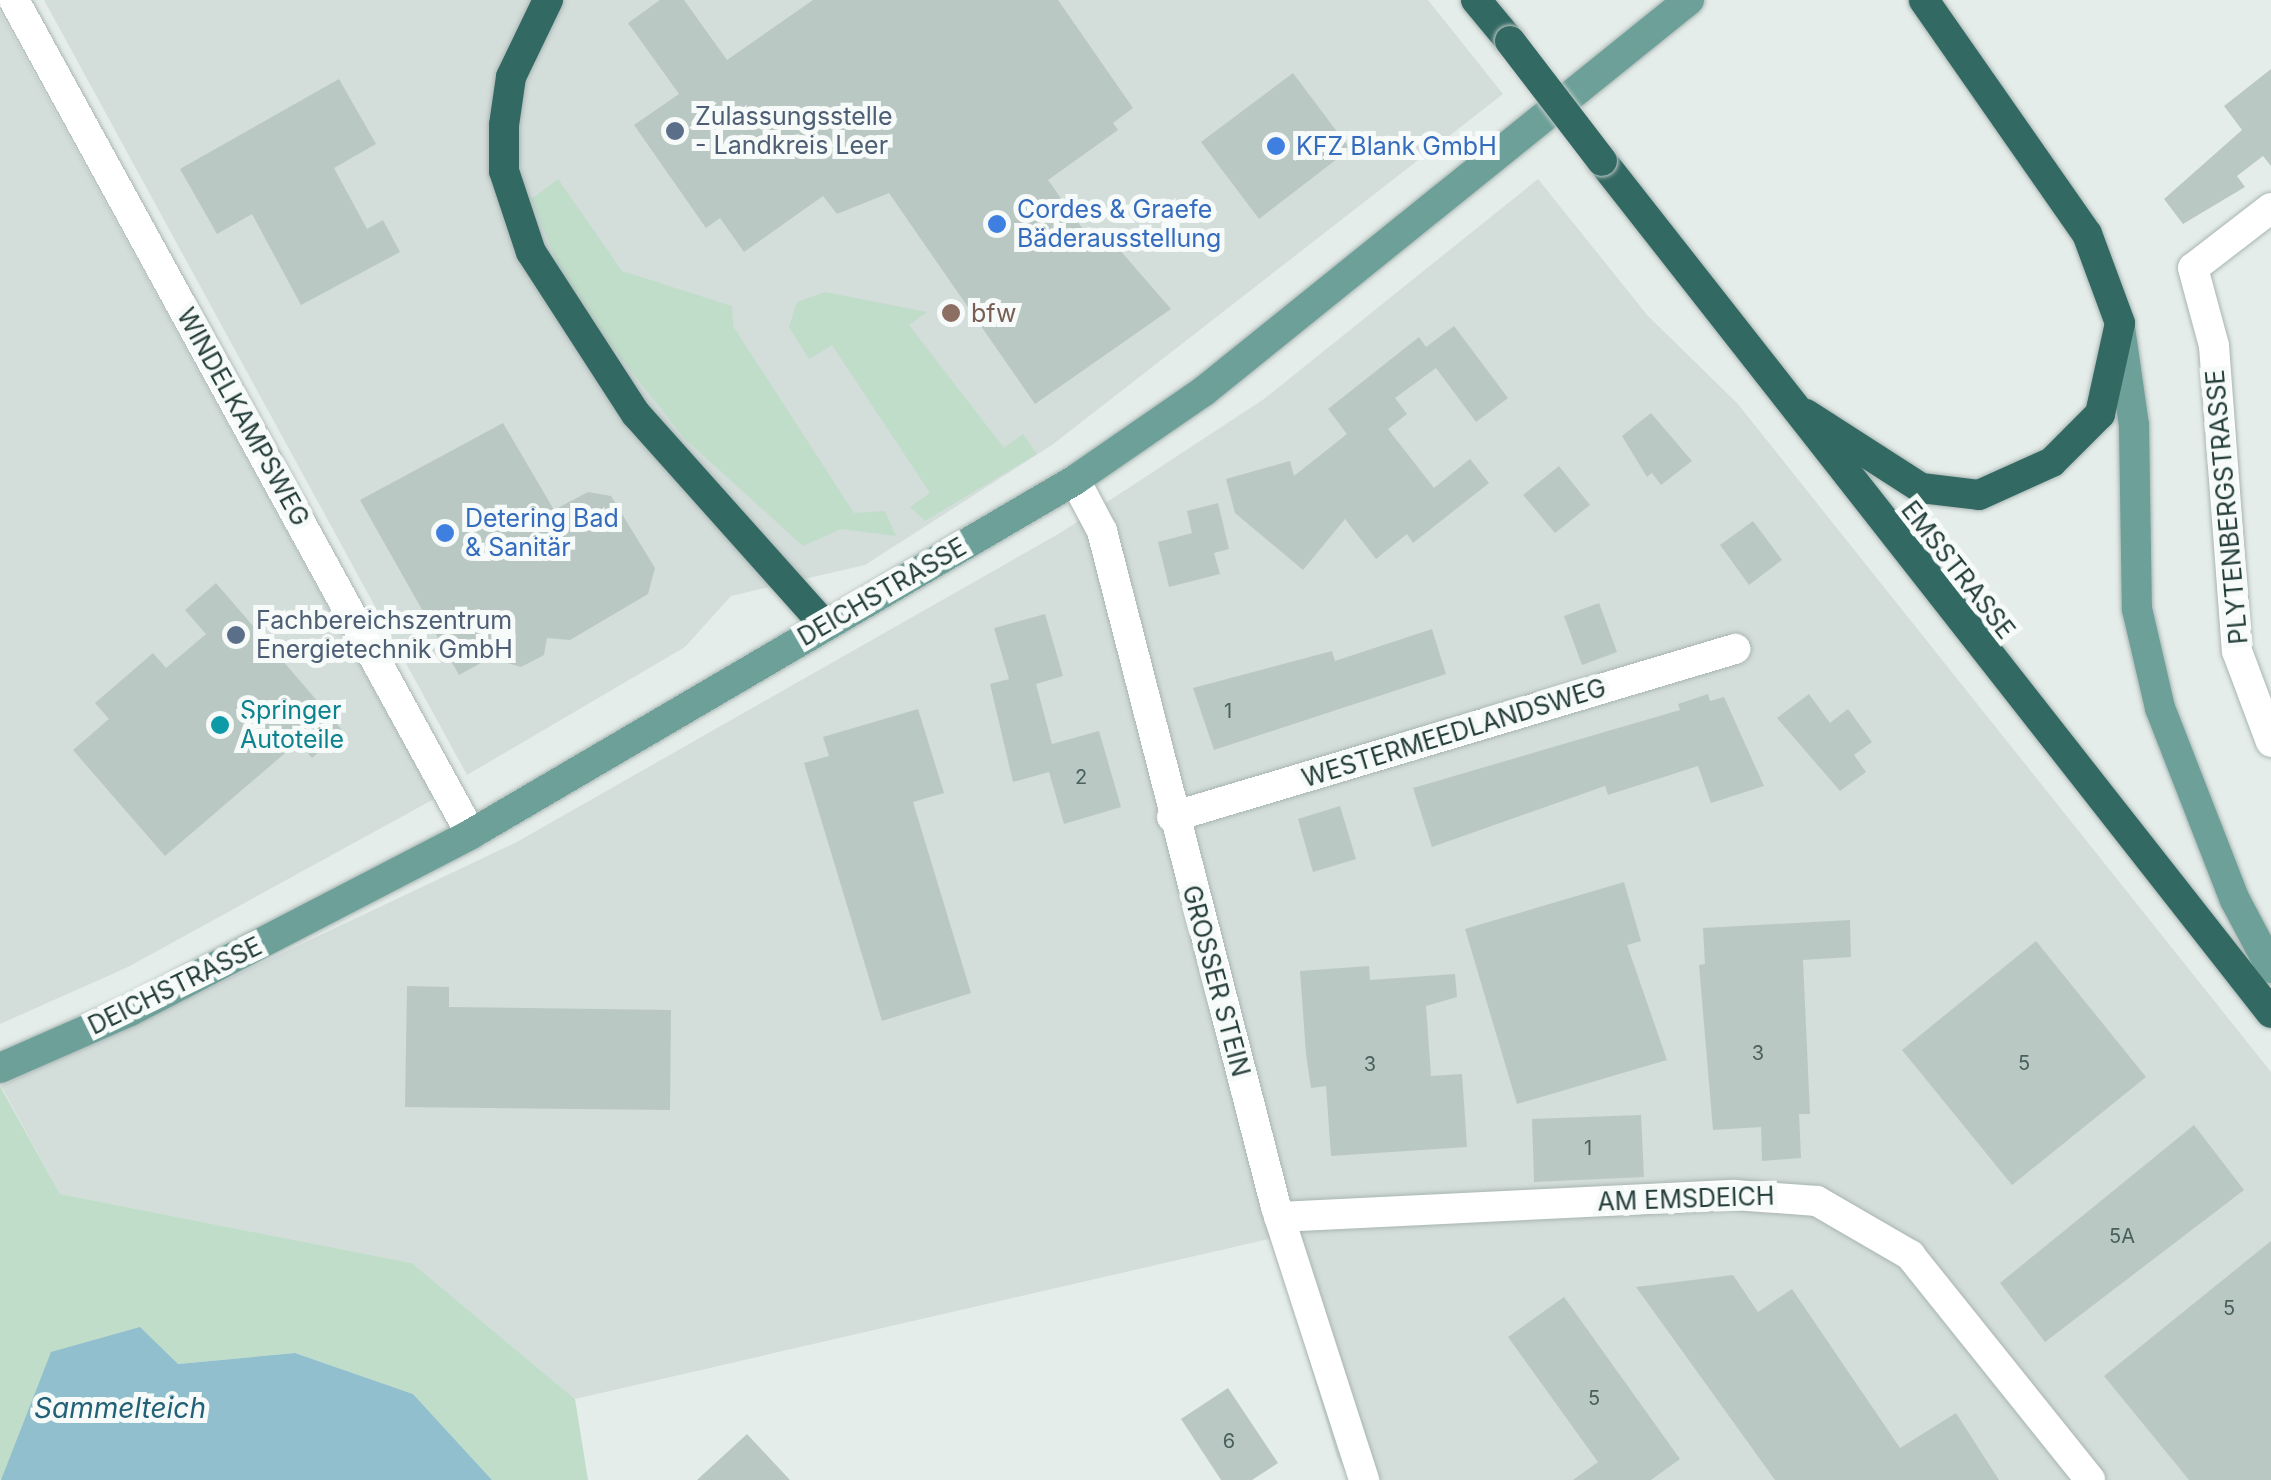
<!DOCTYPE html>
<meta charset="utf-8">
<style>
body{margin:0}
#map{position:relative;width:2271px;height:1480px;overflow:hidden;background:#e5edea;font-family:Inter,sans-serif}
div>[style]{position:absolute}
.built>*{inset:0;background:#d3ddda}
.green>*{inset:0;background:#c0ddca}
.water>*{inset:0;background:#91bfce}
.building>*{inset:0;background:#bac8c4}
.roads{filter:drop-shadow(0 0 2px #a8b5b2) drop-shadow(0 0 2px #a8b5b2)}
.minor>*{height:30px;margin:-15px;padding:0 15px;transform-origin:15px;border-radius:15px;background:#fff}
.major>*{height:30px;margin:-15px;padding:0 15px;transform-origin:15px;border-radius:15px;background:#6ca098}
.highway>*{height:30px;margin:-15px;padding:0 15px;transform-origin:15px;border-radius:15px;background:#336963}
.bridges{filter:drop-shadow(0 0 2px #c2c9c8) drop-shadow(0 0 2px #c2c9c8)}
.highway-bridge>*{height:30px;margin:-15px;padding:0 15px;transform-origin:15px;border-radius:15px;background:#336963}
.dots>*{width:28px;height:28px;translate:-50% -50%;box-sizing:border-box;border:5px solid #f6faf8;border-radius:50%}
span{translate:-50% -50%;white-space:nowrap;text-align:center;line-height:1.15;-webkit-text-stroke:10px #f6faf8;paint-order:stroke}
.number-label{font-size:20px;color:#4a605c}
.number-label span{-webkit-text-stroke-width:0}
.service-label{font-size:25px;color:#4e5e75}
.left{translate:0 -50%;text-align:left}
.shop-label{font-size:25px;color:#366cbe}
.education-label{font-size:25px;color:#785e54}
.street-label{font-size:25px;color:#253e3a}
.culture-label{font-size:25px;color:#0d838f}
.water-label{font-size:28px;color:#226177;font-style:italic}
</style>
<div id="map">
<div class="built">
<i style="clip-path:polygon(44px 0,1428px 0,1503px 94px,1052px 445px,865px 565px,731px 596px,685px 647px,467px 775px)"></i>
<i style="clip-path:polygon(0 12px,434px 799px,128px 967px,0 1024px)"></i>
<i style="clip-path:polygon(1538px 179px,1648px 316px,1737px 403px,2271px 1072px,2271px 1480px,1351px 1480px,1337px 1457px,1273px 1238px,575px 1399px,412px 1263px,60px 1194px,1px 1086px,515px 843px,1060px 533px,1264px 399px)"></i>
</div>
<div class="green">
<i style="clip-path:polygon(558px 179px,622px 271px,732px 306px,733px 326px,854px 513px,885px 511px,896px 536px,841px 529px,803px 546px,685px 439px,570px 294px,531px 199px)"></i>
<i style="clip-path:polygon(825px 292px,927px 312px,909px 325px,1004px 448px,1023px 434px,1037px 454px,925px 521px,910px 507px,930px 493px,832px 345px,809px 359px,789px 327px,797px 302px)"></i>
<i style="clip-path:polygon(0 1086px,60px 1194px,412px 1263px,575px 1399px,588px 1480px,492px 1480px,413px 1394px,295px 1353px,178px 1364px,0 1480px)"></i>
</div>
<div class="water">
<i style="clip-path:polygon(140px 1327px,178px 1364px,295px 1353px,413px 1394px,492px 1480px,1px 1480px,51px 1352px)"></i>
</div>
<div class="building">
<i style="clip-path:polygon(660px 0,684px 0,727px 60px,813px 0,1058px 0,1133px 108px,1113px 123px,1118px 130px,1048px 180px,1092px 242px,1105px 233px,1171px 309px,1035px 404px,889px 193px,837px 214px,823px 196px,744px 252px,720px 218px,706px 228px,634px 125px,679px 94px,628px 23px)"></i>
<i style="clip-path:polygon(2271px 69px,2271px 166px,2263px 156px,2237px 176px,2245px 187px,2183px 224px,2164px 199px,2242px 130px,2224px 106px)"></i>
<i style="clip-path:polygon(1293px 73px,1350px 149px,1259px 219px,1201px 142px)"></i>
<i style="clip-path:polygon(339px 79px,376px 144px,334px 168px,367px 229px,383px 220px,400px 252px,301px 305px,252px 214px,217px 234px,180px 169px)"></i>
<i style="clip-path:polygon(1454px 326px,1508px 398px,1476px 422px,1436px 368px,1395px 398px,1407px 414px,1388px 429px,1434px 488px,1470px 459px,1489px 483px,1413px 543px,1407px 534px,1376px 559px,1345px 519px,1303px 570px,1235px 513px,1226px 479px,1290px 461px,1294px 476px,1347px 434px,1328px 409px,1419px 337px,1426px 347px)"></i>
<i style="clip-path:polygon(1651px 413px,1692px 461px,1661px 485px,1652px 473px,1647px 477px,1622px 436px)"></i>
<i style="clip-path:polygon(503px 423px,554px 510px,588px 492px,611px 496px,655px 568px,648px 594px,570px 640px,547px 638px,544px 655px,521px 667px,490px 658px,459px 675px,360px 500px)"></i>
<i style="clip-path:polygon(1559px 466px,1590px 505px,1555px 533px,1523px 495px)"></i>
<i style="clip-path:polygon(1218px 503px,1229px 549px,1214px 553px,1220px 574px,1169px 587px,1158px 542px,1192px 533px,1187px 511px)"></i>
<i style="clip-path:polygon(1753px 521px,1782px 560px,1749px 585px,1720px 545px)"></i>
<i style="clip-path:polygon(216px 583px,343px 731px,312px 758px,298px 742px,165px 856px,73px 750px,109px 719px,95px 703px,153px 653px,166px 668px,206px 634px,185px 610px)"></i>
<i style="clip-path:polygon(1599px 603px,1617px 652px,1582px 665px,1564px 616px)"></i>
<i style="clip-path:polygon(1045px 614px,1063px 676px,1036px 684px,1052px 744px,1099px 731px,1121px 807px,1064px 824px,1049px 772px,1013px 782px,990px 684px,1009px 679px,994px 628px)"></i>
<i style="clip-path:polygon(1432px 629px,1446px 674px,1214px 750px,1193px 688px,1332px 651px,1335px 661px)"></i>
<i style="clip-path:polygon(1708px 694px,1710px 701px,1724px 697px,1764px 786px,1711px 803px,1698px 766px,1608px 795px,1605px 786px,1432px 847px,1413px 788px,1680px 710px,1678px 704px)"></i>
<i style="clip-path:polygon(1809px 694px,1830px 723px,1848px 709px,1872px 742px,1854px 755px,1866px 772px,1840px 791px,1777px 718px)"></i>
<i style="clip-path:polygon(918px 709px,944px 793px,913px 802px,971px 993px,882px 1021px,804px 763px,829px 756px,823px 737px)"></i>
<i style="clip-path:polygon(1340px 806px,1356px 859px,1313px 872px,1298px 819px)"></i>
<i style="clip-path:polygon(1624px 882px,1641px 941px,1627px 945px,1667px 1060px,1517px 1104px,1465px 929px)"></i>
<i style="clip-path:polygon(1850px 920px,1851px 957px,1803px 960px,1810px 1114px,1799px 1114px,1801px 1158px,1762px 1161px,1761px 1127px,1713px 1130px,1699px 965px,1705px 964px,1703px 928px)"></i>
<i style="clip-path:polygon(2036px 941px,2146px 1077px,2012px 1185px,1902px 1050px)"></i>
<i style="clip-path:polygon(1369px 966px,1370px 980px,1455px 974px,1457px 997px,1426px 1006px,1431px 1076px,1462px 1074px,1467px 1147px,1331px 1156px,1326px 1086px,1311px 1088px,1306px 1054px,1300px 971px)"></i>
<i style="clip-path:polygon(407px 986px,449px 987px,449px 1007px,671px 1010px,670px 1110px,405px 1107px)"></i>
<i style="clip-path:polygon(1641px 1115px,1644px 1177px,1534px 1182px,1532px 1119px)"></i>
<i style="clip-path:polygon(2194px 1125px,2244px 1190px,2045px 1342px,2000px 1283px)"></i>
<i style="clip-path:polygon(2271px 1241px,2271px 1480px,2189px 1480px,2104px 1376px)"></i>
<i style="clip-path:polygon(1733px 1275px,1758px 1312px,1792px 1289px,1900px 1448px,1956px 1413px,1999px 1480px,1775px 1480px,1636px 1287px)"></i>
<i style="clip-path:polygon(1564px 1297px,1680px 1459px,1651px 1480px,1573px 1480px,1598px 1462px,1508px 1337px)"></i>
<i style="clip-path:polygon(1228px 1388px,1278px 1463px,1252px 1480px,1221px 1480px,1181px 1419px)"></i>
<i style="clip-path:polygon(747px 1434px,790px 1480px,697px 1480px)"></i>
</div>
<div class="roads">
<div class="minor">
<i style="left:14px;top:0;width:951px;rotate:61.28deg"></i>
<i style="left:2271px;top:208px;width:98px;rotate:142.4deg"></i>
<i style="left:2193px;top:268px;width:81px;rotate:74.9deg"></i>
<i style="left:2214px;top:346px;width:306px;rotate:85.7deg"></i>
<i style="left:2237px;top:651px;width:97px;rotate:69.5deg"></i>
<i style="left:1075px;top:480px;width:58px;rotate:62.1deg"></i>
<i style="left:1102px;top:531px;width:698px;rotate:75.57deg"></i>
<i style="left:1276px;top:1207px;width:287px;rotate:72.1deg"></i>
<i style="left:1172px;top:817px;width:588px;rotate:-16.62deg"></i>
<i style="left:1279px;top:1217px;width:456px;rotate:-2.8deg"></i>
<i style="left:1734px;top:1195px;width:83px;rotate:4.1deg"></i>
<i style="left:1817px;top:1201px;width:108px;rotate:30.1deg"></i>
<i style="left:1910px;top:1255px;width:288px;rotate:51.3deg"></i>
</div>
<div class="major">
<i style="left:2120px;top:328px;width:98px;rotate:81.8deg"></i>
<i style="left:2134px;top:425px;width:184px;rotate:89.1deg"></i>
<i style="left:2137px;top:609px;width:102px;rotate:76.9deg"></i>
<i style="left:2160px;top:708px;width:206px;rotate:68.7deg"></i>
<i style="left:2235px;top:900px;width:77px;rotate:62.1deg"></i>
<i style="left:0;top:1068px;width:142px;rotate:-23.7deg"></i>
<i style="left:130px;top:1011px;width:384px;rotate:-27.4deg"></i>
<i style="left:471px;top:834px;width:700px;rotate:-30.37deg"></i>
<i style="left:1075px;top:480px;width:157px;rotate:-34.6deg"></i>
<i style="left:1204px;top:391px;width:623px;rotate:-38.88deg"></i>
</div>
<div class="highway">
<i style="left:548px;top:0;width:85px;rotate:115.7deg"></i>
<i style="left:511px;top:77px;width:49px;rotate:98.3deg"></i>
<i style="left:504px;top:125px;width:46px;rotate:90deg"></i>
<i style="left:504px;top:171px;width:85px;rotate:71.6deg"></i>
<i style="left:531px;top:252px;width:193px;rotate:57.1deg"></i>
<i style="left:636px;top:414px;width:282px;rotate:48.2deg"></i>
<i style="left:1476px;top:0;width:53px;rotate:50.3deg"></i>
<i style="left:1602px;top:161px;width:1083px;rotate:51.86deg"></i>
<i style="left:1806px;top:414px;width:137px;rotate:32.8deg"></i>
<i style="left:1921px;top:488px;width:58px;rotate:6.9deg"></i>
<i style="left:1979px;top:495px;width:80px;rotate:-24.3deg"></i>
<i style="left:2052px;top:462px;width:68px;rotate:-45deg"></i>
<i style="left:2100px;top:414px;width:93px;rotate:-77.6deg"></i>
<i style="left:2120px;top:323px;width:95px;rotate:-110.3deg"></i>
<i style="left:2087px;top:234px;width:285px;rotate:-124.9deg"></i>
</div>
</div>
<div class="bridges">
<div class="highway-bridge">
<i style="left:1510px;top:41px;width:151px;rotate:52.5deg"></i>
</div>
</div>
<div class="dots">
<i style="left:675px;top:131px;background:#5c6f8a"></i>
<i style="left:1276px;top:146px;background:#3f7fe0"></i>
<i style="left:997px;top:224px;background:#3f7fe0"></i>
<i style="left:951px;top:313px;background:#8d6e63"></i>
<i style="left:445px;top:533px;background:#3f7fe0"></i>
<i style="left:236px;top:635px;background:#5c6f8a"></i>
<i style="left:220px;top:725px;background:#0f9aa8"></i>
</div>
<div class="number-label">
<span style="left:1228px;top:711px">1</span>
<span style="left:1081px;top:777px">2</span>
<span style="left:1758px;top:1053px">3</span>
<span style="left:2024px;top:1063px">5</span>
<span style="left:1370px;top:1064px">3</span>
<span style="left:1588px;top:1148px">1</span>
<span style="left:2122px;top:1236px">5A</span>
<span style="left:2229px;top:1308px">5</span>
<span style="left:1594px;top:1398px">5</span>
<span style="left:1229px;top:1441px">6</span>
</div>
<div class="service-label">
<span class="left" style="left:695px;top:131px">Zulassungsstelle<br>- Landkreis Leer</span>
<span class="left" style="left:256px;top:635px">Fachbereichszentrum<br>Energietechnik GmbH</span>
</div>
<div class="shop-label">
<span class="left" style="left:1296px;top:146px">KFZ Blank GmbH</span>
<span class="left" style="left:1017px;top:224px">Cordes &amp; Graefe<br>Bäderausstellung</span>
<span class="left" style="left:465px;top:533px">Detering Bad<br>&amp; Sanitär</span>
</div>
<div class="education-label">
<span class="left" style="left:971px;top:313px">bfw</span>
</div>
<div class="street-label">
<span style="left:243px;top:417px;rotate:61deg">WINDELKAMPSWEG</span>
<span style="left:2227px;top:507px;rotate:-95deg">PLYTENBERGSTRASSE</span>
<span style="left:1958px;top:570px;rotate:52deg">EMSSTRASSE</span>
<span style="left:882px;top:592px;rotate:-30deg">DEICHSTRASSE</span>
<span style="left:1454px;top:733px;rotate:-17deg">WESTERMEEDLANDSWEG</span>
<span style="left:1216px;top:981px;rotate:75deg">GROSSER STEIN</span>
<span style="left:175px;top:986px;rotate:-26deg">DEICHSTRASSE</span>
<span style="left:1686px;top:1199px;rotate:-2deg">AM EMSDEICH</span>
</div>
<div class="culture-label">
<span class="left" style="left:240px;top:725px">Springer<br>Autoteile</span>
</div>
<div class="water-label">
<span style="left:120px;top:1408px">Sammelteich</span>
</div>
</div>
